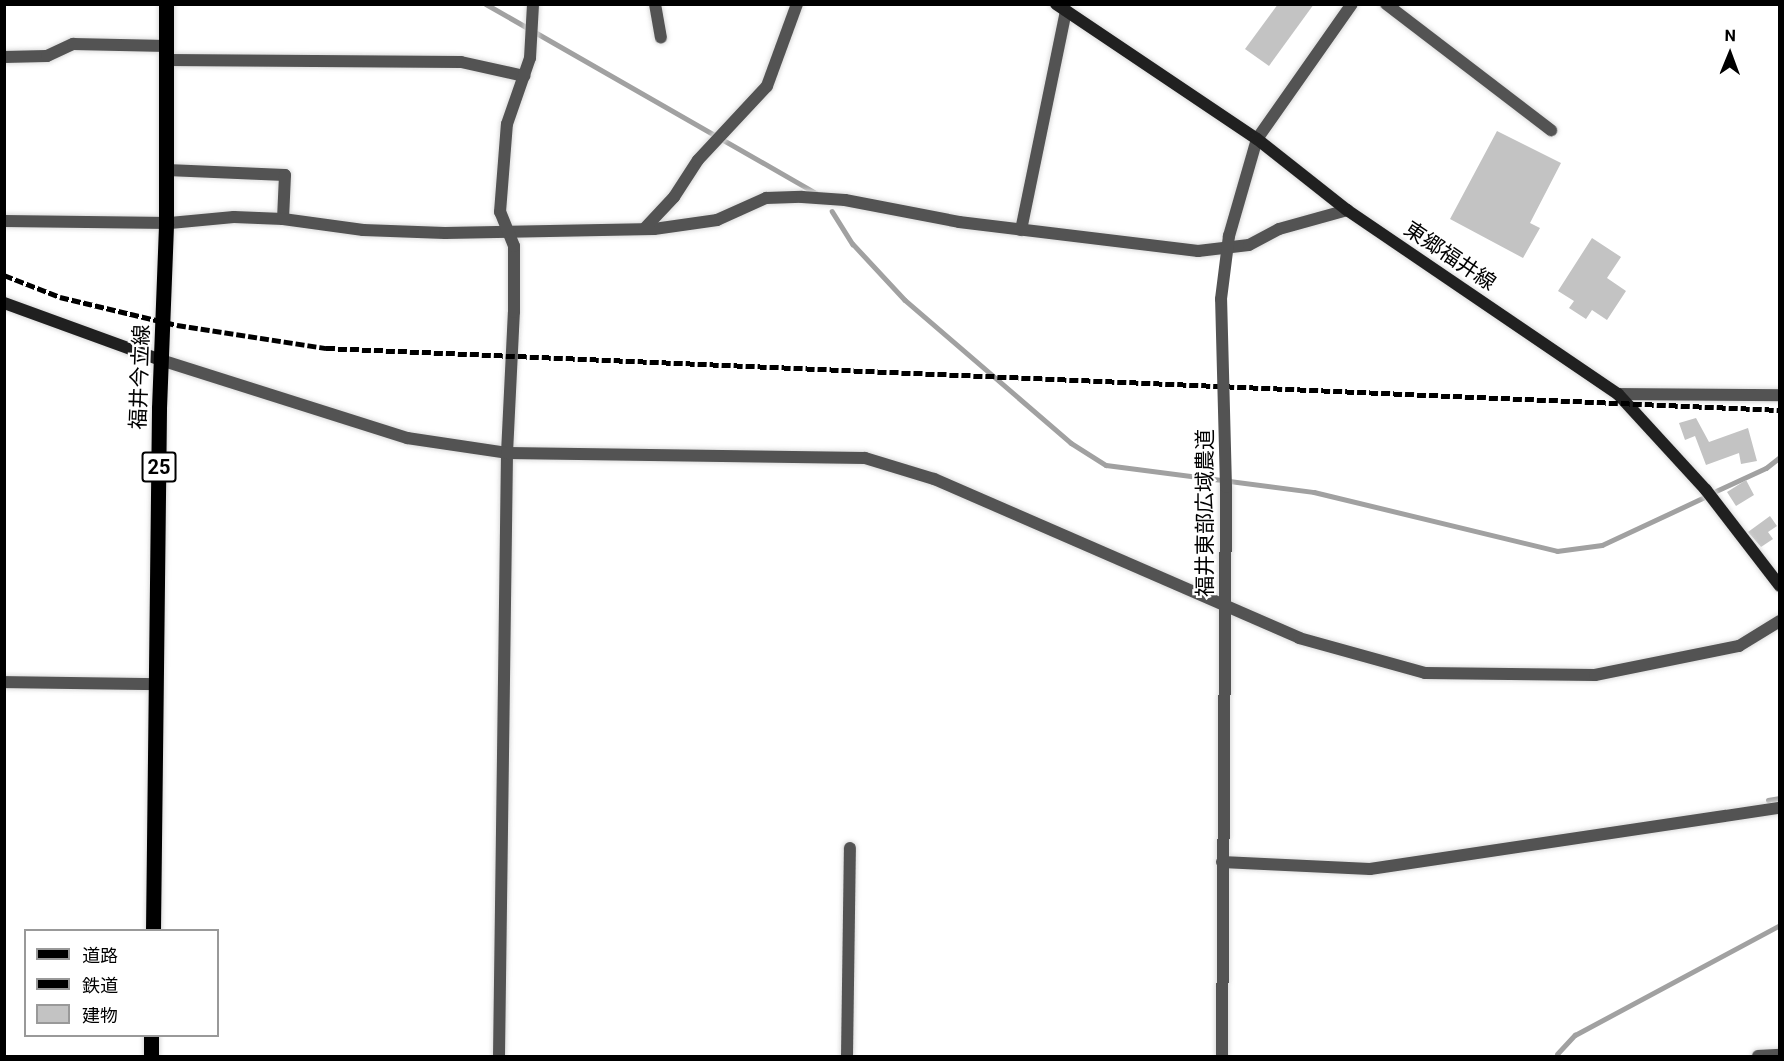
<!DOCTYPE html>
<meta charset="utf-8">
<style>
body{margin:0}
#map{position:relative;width:1784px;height:1061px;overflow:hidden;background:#fff;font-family:Roboto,"Noto Sans JP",sans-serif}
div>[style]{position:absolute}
.stream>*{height:4.5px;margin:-2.25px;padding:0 2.25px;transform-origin:2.25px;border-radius:2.25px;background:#a1a1a1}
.building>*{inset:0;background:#c3c3c3}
.roads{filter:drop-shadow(0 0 2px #dbdbdb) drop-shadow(0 0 2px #dbdbdb)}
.minor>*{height:12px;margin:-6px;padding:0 6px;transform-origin:6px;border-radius:6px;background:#535353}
.tertiary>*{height:12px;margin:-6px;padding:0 6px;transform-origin:6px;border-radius:6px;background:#535353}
.secondary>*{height:12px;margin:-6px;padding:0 6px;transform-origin:6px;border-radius:6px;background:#202020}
.primary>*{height:15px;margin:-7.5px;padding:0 7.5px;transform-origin:7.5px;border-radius:7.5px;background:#000}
.rail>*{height:4.5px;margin-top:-2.25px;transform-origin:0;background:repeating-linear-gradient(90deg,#000 0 9px,transparent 0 12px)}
.tertiary-bridge>*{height:12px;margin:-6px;padding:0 6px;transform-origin:6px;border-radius:6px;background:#535353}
span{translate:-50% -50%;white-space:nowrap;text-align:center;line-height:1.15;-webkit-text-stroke:4.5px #fff;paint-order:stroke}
.shield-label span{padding:2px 4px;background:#fff;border:2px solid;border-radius:4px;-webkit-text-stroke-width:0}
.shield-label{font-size:20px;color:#000;font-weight:700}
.street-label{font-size:21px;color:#000}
.frame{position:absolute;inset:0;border:6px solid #000;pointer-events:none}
.legend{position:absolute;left:24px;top:929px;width:195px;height:108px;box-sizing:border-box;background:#fff;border:2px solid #999;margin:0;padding:8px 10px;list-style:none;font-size:18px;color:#000}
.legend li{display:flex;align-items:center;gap:12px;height:30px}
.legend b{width:30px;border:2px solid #999}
.north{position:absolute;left:1700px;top:24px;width:60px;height:60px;-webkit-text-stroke:4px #fff;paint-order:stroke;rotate:1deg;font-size:16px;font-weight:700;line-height:24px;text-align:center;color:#000}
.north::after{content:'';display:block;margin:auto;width:21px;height:27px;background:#000;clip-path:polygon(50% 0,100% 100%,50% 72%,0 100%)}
</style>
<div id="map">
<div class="stream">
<i style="left:486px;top:4px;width:385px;rotate:29.8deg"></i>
<i style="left:832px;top:211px;width:39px;rotate:58deg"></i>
<i style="left:853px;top:244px;width:76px;rotate:47.1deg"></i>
<i style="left:905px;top:300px;width:219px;rotate:40.7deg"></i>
<i style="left:1071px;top:443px;width:41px;rotate:32.2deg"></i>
<i style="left:1106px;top:465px;width:210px;rotate:7.4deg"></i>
<i style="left:1314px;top:492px;width:250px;rotate:13.6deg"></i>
<i style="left:1557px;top:551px;width:45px;rotate:-7.6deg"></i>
<i style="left:1602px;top:545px;width:111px;rotate:-25deg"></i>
<i style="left:1716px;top:491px;width:55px;rotate:-24.7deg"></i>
<i style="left:1766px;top:468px;width:18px;rotate:-38deg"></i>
<i style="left:1768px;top:800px;width:12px;rotate:-9deg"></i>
<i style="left:1557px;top:1054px;width:26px;rotate:-47deg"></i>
<i style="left:1575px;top:1035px;width:233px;rotate:-28.2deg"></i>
</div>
<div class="building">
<i style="clip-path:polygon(1278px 4px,1314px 4px,1269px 66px,1245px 49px)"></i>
<i style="clip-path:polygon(1497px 131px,1561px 163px,1530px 223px,1540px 228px,1523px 258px,1450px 219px)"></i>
<i style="clip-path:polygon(1592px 238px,1621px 257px,1607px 278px,1626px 291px,1607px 320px,1592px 310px,1586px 319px,1569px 308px,1574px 301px,1558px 291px)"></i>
<i style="clip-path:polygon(1696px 418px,1709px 442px,1748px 428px,1757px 461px,1741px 464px,1739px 453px,1706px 465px,1695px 436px,1685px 440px,1679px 423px)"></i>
<i style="clip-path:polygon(1746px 480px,1754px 495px,1736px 506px,1727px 492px)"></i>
<i style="clip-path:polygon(1770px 516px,1777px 526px,1768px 532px,1773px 539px,1761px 547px,1748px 532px)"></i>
</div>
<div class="roads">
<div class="minor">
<i style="left:655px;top:4px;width:34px;rotate:80deg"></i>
<i style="left:1386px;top:4px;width:208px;rotate:37.4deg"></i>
<i style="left:4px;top:57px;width:43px;rotate:-1.3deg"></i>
<i style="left:47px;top:56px;width:29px;rotate:-25deg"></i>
<i style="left:73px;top:44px;width:94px;rotate:1.2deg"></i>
<i style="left:167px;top:60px;width:294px;rotate:0.4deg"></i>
<i style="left:461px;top:62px;width:65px;rotate:12.5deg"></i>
<i style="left:167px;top:170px;width:118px;rotate:2.4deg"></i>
<i style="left:285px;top:175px;width:44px;rotate:92.6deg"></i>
<i style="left:4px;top:221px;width:166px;rotate:0.7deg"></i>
<i style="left:170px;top:223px;width:64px;rotate:-5.4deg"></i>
<i style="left:234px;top:217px;width:49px;rotate:2.3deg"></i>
<i style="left:283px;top:219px;width:81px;rotate:7.8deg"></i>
<i style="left:363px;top:230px;width:82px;rotate:2.1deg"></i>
<i style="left:445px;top:233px;width:209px;rotate:-1.1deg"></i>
<i style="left:654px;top:229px;width:64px;rotate:-8.1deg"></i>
<i style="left:717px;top:220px;width:54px;rotate:-24.2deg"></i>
<i style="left:766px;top:198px;width:36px;rotate:-2deg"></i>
<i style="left:802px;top:197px;width:43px;rotate:4deg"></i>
<i style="left:845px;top:200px;width:116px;rotate:10.9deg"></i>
<i style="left:959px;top:222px;width:241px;rotate:6.9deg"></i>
<i style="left:1198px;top:251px;width:51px;rotate:-6.7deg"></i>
<i style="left:1249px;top:245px;width:34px;rotate:-28deg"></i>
<i style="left:1279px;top:229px;width:71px;rotate:-15.6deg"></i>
<i style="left:644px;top:229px;width:44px;rotate:-46.8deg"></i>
<i style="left:674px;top:197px;width:44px;rotate:-57deg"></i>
<i style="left:698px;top:160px;width:101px;rotate:-47deg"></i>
<i style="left:767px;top:86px;width:87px;rotate:-69.9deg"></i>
<i style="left:1021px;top:230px;width:224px;rotate:-78.4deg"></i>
<i style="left:1618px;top:394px;width:162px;rotate:0.4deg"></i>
<i style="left:4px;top:682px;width:152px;rotate:0.8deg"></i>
<i style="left:1222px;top:862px;width:148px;rotate:2.7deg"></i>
<i style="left:1370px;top:869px;width:415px;rotate:-8.5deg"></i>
<i style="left:499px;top:1056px;width:603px;rotate:-89.24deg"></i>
<i style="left:507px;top:453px;width:141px;rotate:-87.2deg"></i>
<i style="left:514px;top:312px;width:66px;rotate:-90deg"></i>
<i style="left:514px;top:246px;width:37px;rotate:-112deg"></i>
<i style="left:500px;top:212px;width:88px;rotate:-85.5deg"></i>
<i style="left:507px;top:124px;width:70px;rotate:-70.8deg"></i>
<i style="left:530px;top:58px;width:54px;rotate:-86.8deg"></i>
<i style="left:847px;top:1056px;width:208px;rotate:-89.2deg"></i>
<i style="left:1758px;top:1056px;width:22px;rotate:-3deg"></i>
</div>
<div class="tertiary">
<i style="left:1229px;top:236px;width:101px;rotate:-73.9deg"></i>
<i style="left:1257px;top:139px;width:165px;rotate:-54.9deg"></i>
<i style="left:161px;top:360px;width:258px;rotate:17.6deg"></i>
<i style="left:407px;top:438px;width:101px;rotate:8.5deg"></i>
<i style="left:507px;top:453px;width:358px;rotate:0.8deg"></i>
<i style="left:865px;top:458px;width:72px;rotate:16.9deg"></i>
<i style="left:934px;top:479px;width:398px;rotate:23.5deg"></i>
<i style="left:1299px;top:638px;width:131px;rotate:15.5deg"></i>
<i style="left:1425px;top:673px;width:170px;rotate:0.7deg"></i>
<i style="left:1595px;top:675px;width:147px;rotate:-11.4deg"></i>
<i style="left:1739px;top:646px;width:48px;rotate:-31.4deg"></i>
<i style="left:1222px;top:1056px;width:569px;rotate:-89.6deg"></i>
</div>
<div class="secondary">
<i style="left:1056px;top:4px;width:242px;rotate:33.9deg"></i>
<i style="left:1257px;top:139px;width:115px;rotate:38.3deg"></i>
<i style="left:1347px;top:210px;width:328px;rotate:34.2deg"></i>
<i style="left:1618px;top:394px;width:130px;rotate:47.5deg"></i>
<i style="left:1706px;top:490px;width:121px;rotate:52.4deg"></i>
<i style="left:4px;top:303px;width:167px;rotate:20deg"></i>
</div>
<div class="primary">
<i style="left:153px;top:930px;width:522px;rotate:-89.34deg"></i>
<i style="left:159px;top:408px;width:185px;rotate:-87.8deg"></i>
<i style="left:166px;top:223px;width:219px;rotate:-90deg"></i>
<i style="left:151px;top:1056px;width:20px;rotate:-90deg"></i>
</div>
</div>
<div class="rail">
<i style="left:4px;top:275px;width:60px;rotate:21.4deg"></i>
<i style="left:60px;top:297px;width:120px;rotate:13.5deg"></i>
<i style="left:177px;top:325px;width:151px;rotate:8.8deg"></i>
<i style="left:326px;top:348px;width:1455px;rotate:2.44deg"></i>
</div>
<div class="tertiary-bridge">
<i style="left:1226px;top:487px;width:188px;rotate:-91.5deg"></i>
<i style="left:1221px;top:299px;width:64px;rotate:-82.8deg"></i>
</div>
<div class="shield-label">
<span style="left:159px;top:467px">25</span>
</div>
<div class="street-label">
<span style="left:1450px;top:256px;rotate:34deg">東郷福井線</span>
<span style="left:140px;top:377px;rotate:-88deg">福井今立線</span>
<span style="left:1205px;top:513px;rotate:-90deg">福井東部広域農道</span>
</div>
<div class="frame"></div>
<ul class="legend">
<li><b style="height:8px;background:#000"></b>道路</li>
<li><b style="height:8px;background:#000"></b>鉄道</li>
<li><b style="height:16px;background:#c3c3c3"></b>建物</li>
</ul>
<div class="north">N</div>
</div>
